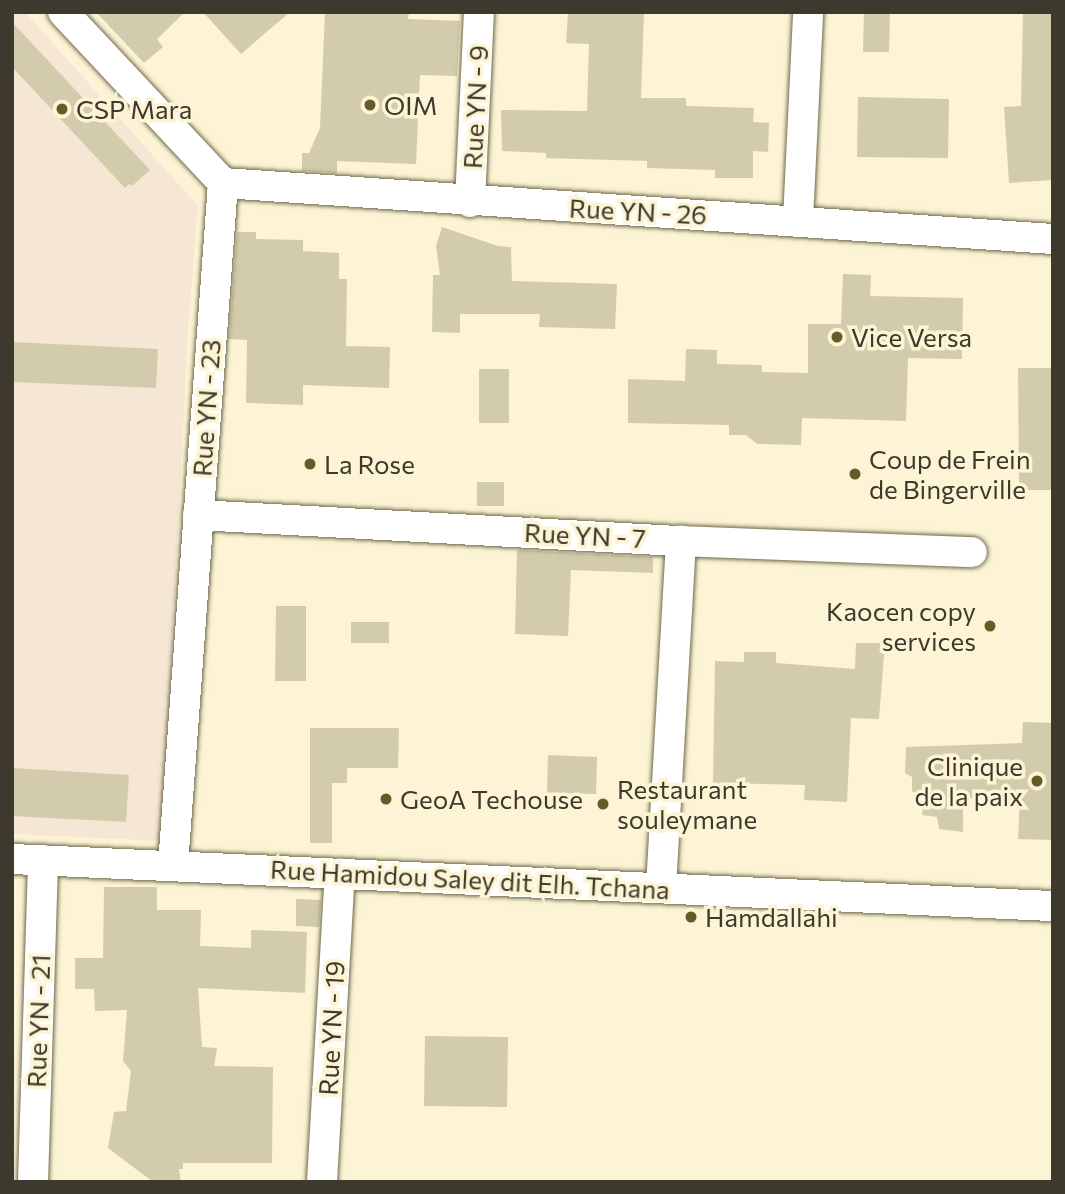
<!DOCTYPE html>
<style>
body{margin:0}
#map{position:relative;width:1065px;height:1194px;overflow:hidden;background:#fcf4d4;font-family:Commissioner,sans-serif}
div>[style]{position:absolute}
.education>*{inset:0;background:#f6e7d4}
.building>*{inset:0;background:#d3ccac}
.roads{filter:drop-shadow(0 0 2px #6f684c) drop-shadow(0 0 2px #6f684c)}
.minor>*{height:30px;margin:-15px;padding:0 15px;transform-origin:15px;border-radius:15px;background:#fff}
.dots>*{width:19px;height:19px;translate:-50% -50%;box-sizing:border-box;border:4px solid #fcf4d4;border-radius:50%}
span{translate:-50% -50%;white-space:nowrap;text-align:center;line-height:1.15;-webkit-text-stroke:7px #fcf4d4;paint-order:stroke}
.poi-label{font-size:26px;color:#3d3a2d}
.left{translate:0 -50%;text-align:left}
.right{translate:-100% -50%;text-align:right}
.street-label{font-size:26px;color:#3d3a2d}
.frame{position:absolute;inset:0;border:14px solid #3d3a2d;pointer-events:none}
</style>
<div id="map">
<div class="education">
<i style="clip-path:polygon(12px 12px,25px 12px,198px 206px,188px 330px,162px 841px,12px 834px)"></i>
</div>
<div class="building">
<i style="clip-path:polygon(96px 12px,185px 12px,157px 39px,163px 47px,144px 63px)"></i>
<i style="clip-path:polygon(203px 12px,290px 12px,241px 54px)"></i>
<i style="clip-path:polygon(325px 12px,409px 12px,408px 19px,460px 21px,457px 76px,420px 75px,416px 164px,337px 161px,337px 173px,302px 171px,302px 153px,309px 153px,320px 128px)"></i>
<i style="clip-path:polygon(568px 12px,644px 12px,641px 98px,686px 98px,686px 106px,754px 108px,753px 122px,769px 123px,768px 152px,753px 151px,753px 178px,715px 178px,715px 170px,647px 168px,647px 161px,546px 158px,546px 153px,502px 151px,501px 110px,587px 111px,589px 44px,566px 43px)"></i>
<i style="clip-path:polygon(864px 12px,890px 12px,889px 52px,863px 52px)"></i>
<i style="clip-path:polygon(1023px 12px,1053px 12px,1053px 180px,1009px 183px,1004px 107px,1021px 106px)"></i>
<i style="clip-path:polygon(12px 22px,150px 170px,132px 186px,129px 184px,125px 188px,12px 67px)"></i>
<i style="clip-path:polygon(858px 97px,949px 99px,948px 158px,857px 157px)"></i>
<i style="clip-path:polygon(442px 227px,498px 246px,511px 247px,512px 281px,617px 284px,615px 329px,539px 327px,540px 314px,460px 314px,460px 333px,432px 332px,433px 275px,440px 275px,436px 246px)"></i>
<i style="clip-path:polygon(237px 232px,256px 232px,256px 239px,303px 240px,303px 251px,339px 253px,339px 279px,347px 279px,346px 346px,390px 347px,389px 388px,303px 385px,303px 405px,246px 403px,247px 340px,229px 339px)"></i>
<i style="clip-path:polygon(843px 274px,871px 275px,870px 296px,963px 298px,962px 359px,908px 358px,906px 421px,802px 418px,801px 445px,757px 444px,746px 435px,729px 435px,729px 425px,628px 423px,628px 379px,685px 381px,686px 349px,717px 350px,717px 364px,762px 365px,762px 372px,808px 373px,808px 324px,841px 324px)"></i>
<i style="clip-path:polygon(12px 342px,158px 349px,156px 388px,12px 382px)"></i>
<i style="clip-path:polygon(1018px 368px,1053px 368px,1053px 490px,1019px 490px)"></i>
<i style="clip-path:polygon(479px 369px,509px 369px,509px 423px,479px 423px)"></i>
<i style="clip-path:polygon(477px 482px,504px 482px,504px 506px,477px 506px)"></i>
<i style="clip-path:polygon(517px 550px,653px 557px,653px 573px,571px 570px,568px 636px,515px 634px)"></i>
<i style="clip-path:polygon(276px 606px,306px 606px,306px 681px,275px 681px)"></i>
<i style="clip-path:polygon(351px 622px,389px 622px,389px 643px,351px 643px)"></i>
<i style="clip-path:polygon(856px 643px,885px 643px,879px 719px,851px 718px,847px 802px,804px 800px,805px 785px,713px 783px,715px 661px,744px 662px,744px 652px,776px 652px,776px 663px,855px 669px)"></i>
<i style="clip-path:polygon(1023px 722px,1053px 723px,1053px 840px,1018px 839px,1020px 797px,978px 794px,975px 798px,963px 799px,963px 832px,939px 829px,937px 817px,922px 815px,924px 798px,912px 791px,912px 777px,905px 773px,906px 747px,1022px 743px)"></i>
<i style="clip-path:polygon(310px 728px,399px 728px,398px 768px,347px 768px,347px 783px,332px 783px,332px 843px,310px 843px)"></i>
<i style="clip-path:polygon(548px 755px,597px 757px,596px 794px,547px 793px)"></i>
<i style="clip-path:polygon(12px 768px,129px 775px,126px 822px,12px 816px)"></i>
<i style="clip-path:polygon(104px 887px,157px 887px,157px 910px,201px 910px,200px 946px,251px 948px,251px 930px,307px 932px,305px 993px,198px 988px,202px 1047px,217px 1048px,214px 1066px,273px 1067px,272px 1163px,183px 1163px,183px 1169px,179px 1169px,181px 1182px,153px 1182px,108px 1148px,114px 1112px,126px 1111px,131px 1071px,123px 1061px,127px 1010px,95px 1011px,94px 989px,75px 989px,75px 958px,103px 958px)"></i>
<i style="clip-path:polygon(296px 899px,321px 900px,319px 927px,296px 926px)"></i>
<i style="clip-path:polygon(425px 1036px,508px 1037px,507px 1107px,424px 1106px)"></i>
</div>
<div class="roads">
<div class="minor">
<i style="left:63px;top:12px;width:234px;rotate:46.9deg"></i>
<i style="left:223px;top:183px;width:685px;rotate:94.19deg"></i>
<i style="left:223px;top:183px;width:832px;rotate:3.86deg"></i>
<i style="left:470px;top:202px;width:190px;rotate:-87.3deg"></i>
<i style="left:798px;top:220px;width:208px;rotate:-87.2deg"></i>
<i style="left:198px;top:515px;width:484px;rotate:3.1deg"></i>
<i style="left:681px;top:541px;width:291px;rotate:2.2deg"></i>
<i style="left:12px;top:859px;width:1042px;rotate:2.59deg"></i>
<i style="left:661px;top:888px;width:348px;rotate:-86.7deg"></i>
<i style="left:33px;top:1182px;width:322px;rotate:-88.2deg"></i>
<i style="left:322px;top:1182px;width:309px;rotate:-86.7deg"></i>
</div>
</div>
<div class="dots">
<i style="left:370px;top:105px;background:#635b28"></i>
<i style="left:62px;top:109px;background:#635b28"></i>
<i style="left:837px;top:337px;background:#635b28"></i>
<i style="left:310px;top:464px;background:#635b28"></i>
<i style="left:855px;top:474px;background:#635b28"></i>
<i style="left:990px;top:626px;background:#635b28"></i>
<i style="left:1037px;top:781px;background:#635b28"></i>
<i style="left:386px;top:799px;background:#635b28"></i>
<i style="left:603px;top:804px;background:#635b28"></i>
<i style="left:691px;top:917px;background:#635b28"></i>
</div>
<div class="poi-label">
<span class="left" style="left:384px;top:105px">OIM</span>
<span class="left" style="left:76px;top:109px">CSP Mara</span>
<span class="left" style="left:851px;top:337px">Vice Versa</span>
<span class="left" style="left:869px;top:474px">Coup de Frein<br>de Bingerville</span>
<span class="left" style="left:324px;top:464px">La Rose</span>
<span class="right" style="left:976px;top:626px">Kaocen copy<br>services</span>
<span class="right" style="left:1023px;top:781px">Clinique<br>de la paix</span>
<span class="left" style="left:617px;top:804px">Restaurant<br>souleymane</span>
<span class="left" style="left:400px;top:799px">GeoA Techouse</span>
<span class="left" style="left:705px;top:917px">Hamdallahi</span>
</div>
<div class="street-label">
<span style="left:475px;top:107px;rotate:-87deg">Rue YN - 9</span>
<span style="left:638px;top:211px;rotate:3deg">Rue YN - 26</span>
<span style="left:206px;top:408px;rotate:-86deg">Rue YN - 23</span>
<span style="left:585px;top:535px;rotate:3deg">Rue YN - 7</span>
<span style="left:470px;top:879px;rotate:3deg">Rue Hamidou Saley dit Elh. Tchana</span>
<span style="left:38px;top:1021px;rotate:-88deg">Rue YN - 21</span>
<span style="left:331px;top:1028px;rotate:-87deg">Rue YN - 19</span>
</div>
<div class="frame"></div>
</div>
